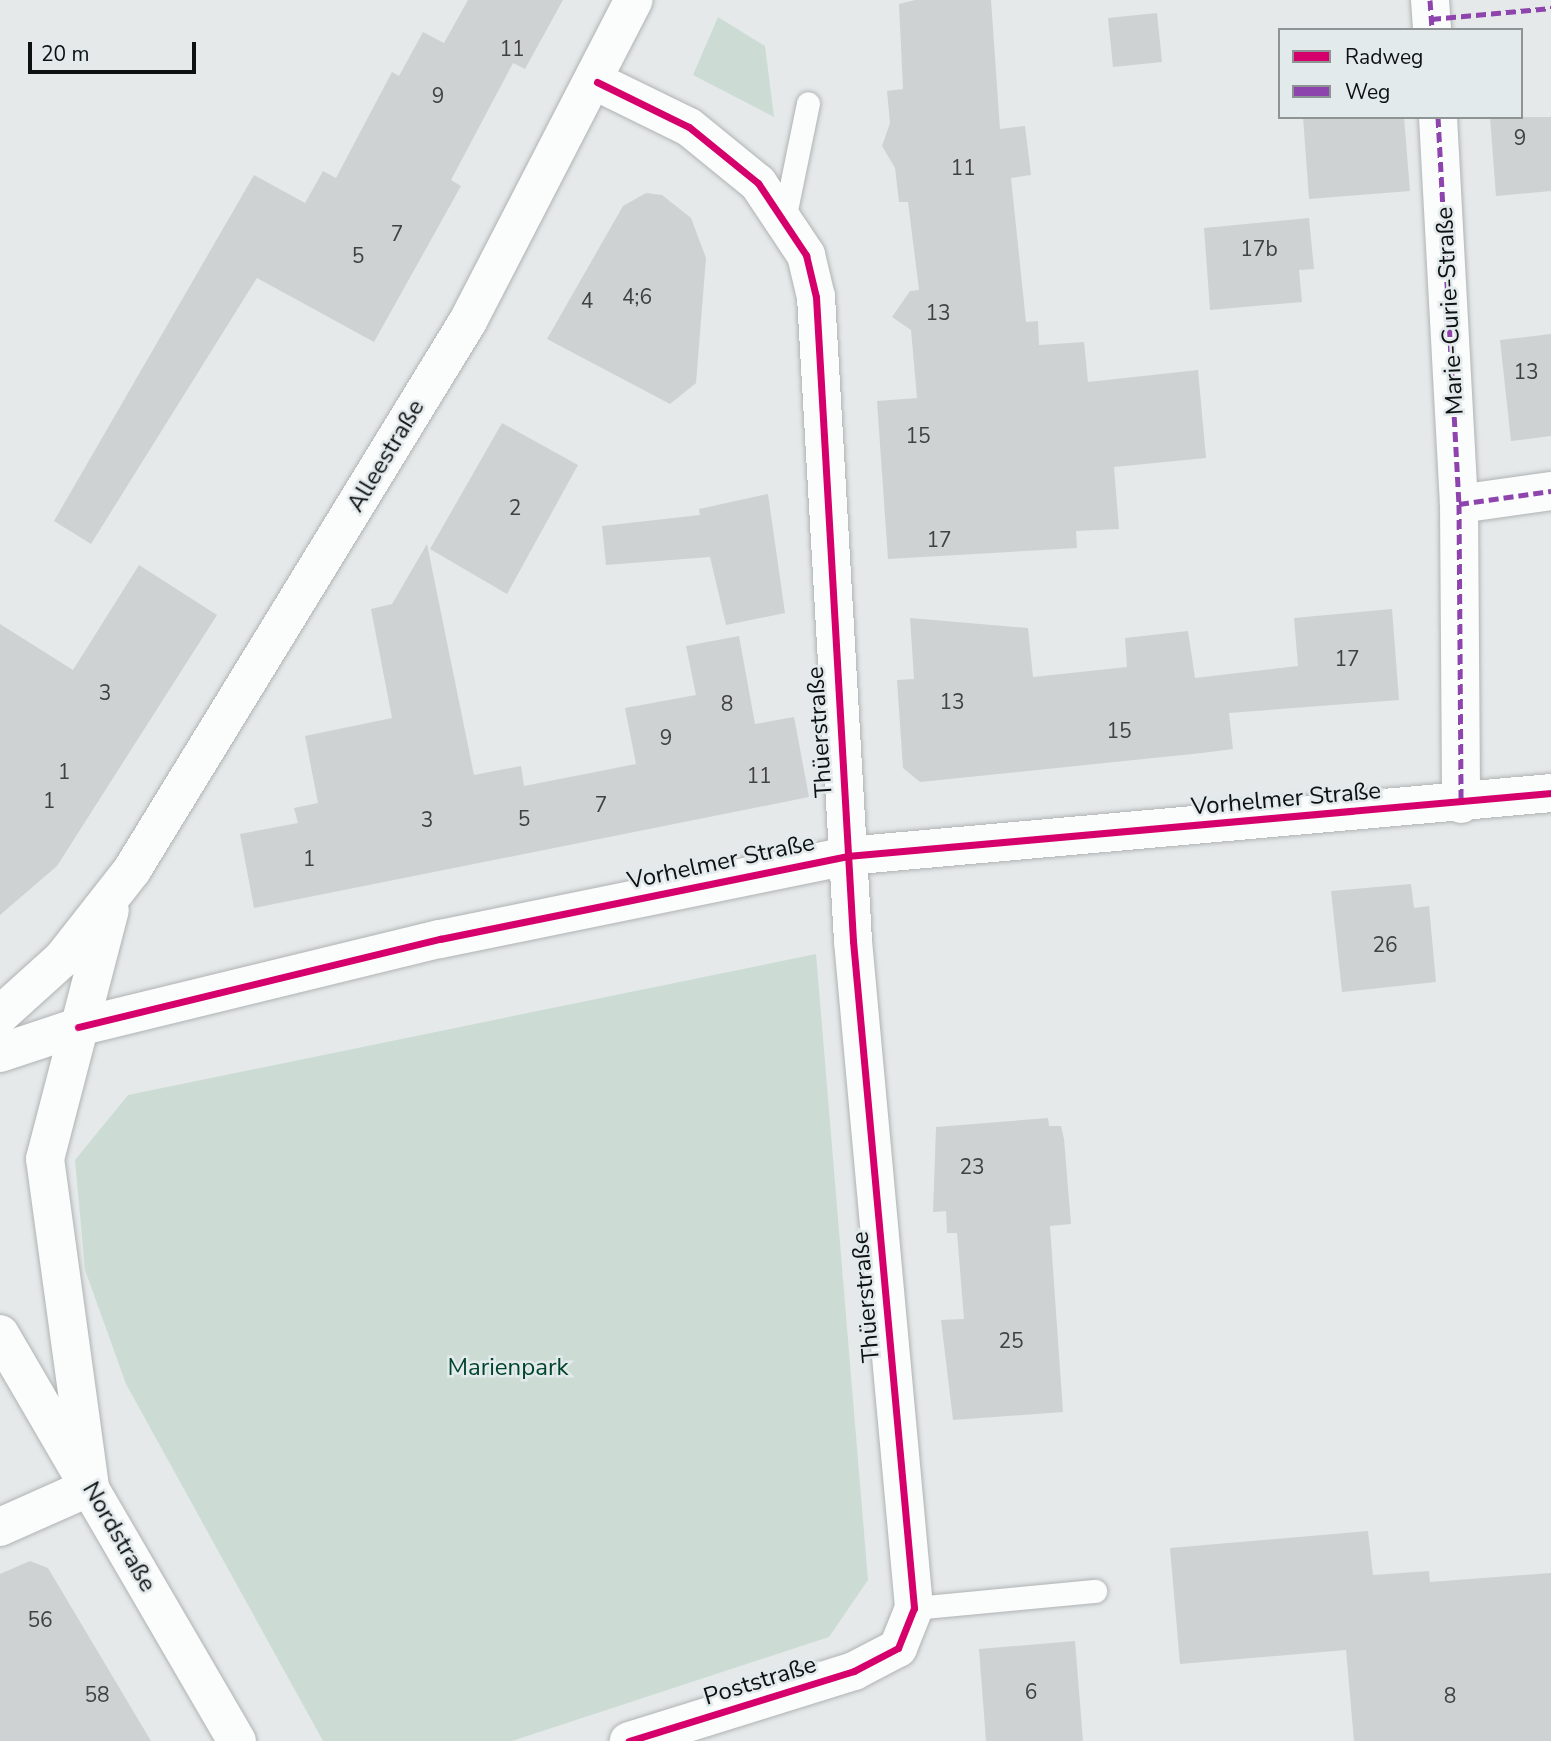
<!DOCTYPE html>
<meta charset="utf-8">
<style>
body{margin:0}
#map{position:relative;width:1551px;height:1741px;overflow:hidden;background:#e5e9e9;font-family:"Nunito Sans",sans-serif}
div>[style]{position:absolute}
.green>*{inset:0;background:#ccdcd5}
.building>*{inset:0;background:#cfd2d3}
.roads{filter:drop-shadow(0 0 2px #b0b3b3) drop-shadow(0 0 2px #b0b3b3)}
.service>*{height:23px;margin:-11.5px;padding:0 11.5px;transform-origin:11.5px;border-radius:11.5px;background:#fbfcfc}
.minor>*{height:38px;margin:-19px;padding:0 19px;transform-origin:19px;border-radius:19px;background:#fbfcfc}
.tertiary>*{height:38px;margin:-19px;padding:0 19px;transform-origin:19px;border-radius:19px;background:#fbfcfc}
.secondary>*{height:38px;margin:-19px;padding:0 19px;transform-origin:19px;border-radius:19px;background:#fbfcfc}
.quiet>*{height:5px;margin-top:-2.5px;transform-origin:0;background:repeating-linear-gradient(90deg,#8e44ad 0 10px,transparent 0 15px)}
.cycleway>*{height:7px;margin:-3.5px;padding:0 3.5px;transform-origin:3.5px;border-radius:3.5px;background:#d6006c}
span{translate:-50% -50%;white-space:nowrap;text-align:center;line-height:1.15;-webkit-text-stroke:5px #e3eaeb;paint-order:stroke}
.number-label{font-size:21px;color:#3f4242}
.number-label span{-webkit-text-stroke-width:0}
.street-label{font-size:24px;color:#0e1111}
.park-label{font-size:24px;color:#00442b}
.legend{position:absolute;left:1278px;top:28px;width:245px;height:91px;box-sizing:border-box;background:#e3eaeb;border:2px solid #8e9394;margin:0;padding:9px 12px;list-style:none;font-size:21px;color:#0e1111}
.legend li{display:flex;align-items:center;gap:14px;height:35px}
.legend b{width:35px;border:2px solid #8e9394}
.scale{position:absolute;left:28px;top:42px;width:168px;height:32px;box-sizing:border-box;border:4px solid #0e1111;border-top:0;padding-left:9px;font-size:21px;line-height:24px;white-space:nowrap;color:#0e1111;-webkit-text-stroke:5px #e3eaeb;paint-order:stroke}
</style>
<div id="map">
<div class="green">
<i style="clip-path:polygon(718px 17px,765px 46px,774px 117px,693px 75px)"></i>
<i style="clip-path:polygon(816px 954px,868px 1580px,829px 1637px,512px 1741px,323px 1741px,126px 1384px,85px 1270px,75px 1160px,128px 1095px)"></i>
</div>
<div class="building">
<i style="clip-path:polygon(468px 0,563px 0,525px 69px,513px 63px,451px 180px,461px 186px,374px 342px,257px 278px,91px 544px,54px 521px,254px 175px,305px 203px,323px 171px,336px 178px,392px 72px,399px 76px,423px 32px,444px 43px)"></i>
<i style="clip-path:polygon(915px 0,991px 0,1000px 129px,1025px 126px,1031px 175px,1011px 178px,1026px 322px,1038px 321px,1039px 345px,1084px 342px,1088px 382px,1198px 370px,1206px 458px,1114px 467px,1119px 529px,1076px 531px,1077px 548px,888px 559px,877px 401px,917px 398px,911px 330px,892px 317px,910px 291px,919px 290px,908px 202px,899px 202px,895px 168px,882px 146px,890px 123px,887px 91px,903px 89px,899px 4px)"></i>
<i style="clip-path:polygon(1157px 13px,1162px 62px,1113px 67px,1108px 18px)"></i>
<i style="clip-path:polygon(1303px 117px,1404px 117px,1410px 191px,1309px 199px)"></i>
<i style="clip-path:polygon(1490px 117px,1551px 117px,1551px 191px,1496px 196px)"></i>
<i style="clip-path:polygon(646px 193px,662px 195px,691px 218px,706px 258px,696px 383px,670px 404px,547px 339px,623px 206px)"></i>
<i style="clip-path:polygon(1309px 218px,1314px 269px,1299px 270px,1302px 302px,1210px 310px,1204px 228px)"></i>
<i style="clip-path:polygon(1551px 334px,1551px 436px,1511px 441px,1500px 340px)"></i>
<i style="clip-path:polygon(502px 423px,578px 465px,507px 594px,430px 549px)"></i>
<i style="clip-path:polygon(768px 494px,785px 613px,726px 625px,710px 557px,606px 565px,602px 526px,700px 515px,699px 509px)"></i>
<i style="clip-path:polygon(427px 544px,474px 775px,521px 766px,524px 786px,636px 764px,625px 708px,696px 695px,686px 646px,739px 636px,755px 724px,794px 717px,809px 797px,254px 908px,240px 834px,298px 823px,294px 808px,318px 803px,305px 736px,392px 718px,371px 609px,392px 604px)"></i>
<i style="clip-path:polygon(139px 565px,217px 615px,57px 866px,0 915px,0 624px,73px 670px)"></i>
<i style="clip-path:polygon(1392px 609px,1399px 700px,1229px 713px,1233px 749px,1202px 753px,920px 782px,903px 768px,897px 680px,914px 679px,910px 618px,1028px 628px,1033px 677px,1127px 667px,1125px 638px,1188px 631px,1195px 678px,1298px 666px,1294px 618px)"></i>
<i style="clip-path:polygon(1411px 884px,1414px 908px,1429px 906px,1436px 982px,1342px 992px,1331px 891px)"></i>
<i style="clip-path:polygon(1048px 1118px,1049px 1126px,1061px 1126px,1064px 1139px,1071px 1224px,1050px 1226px,1063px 1412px,953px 1420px,941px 1320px,964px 1319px,957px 1233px,947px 1233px,946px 1211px,933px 1212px,936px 1127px)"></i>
<i style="clip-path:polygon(1368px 1531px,1373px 1575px,1429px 1571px,1430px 1582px,1551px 1573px,1551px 1741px,1354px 1741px,1346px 1650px,1180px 1664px,1170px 1548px)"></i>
<i style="clip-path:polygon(30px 1561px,48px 1568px,151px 1741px,0 1741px,0 1574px)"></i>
<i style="clip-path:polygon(1075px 1641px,1083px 1741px,986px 1741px,979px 1649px)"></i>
</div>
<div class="roads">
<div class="service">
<i style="left:785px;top:215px;width:114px;rotate:-78.4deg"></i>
<i style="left:914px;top:1608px;width:182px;rotate:-5.4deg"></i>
</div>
<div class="minor">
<i style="left:1430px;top:0;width:30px;rotate:86deg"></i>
<i style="left:597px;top:82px;width:102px;rotate:26.1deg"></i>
<i style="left:689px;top:127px;width:89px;rotate:39.1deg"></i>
<i style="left:758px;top:183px;width:87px;rotate:56.3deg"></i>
<i style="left:806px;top:255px;width:43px;rotate:76.6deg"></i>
<i style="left:816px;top:297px;width:645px;rotate:86.71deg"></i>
<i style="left:853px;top:941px;width:670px;rotate:84.77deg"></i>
<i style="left:914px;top:1608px;width:43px;rotate:111.8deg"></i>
<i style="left:898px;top:1648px;width:50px;rotate:152.4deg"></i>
<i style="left:854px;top:1671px;width:236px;rotate:162.7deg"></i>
<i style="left:1438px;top:117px;width:388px;rotate:86.9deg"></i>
<i style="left:1459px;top:504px;width:300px;rotate:89.6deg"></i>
<i style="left:1459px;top:504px;width:93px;rotate:-8deg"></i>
<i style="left:0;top:1527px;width:98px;rotate:-24deg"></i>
</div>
<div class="tertiary">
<i style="left:78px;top:1027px;width:373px;rotate:-13.7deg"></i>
<i style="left:440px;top:939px;width:415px;rotate:-11.5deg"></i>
<i style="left:847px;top:856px;width:707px;rotate:-5.11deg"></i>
</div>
<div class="secondary">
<i style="left:0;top:1015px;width:85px;rotate:-42.1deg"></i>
<i style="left:63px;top:958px;width:112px;rotate:-51.9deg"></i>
<i style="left:132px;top:870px;width:644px;rotate:-58.53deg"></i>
<i style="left:468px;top:321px;width:361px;rotate:-62.7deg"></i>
<i style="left:0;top:1053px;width:82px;rotate:-18.4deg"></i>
<i style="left:0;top:1334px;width:471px;rotate:59.8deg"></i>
<i style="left:90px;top:1487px;width:331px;rotate:-97.8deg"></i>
<i style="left:45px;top:1159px;width:257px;rotate:-75.4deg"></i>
</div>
</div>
<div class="quiet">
<i style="left:1430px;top:0;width:30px;rotate:86deg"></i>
<i style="left:1431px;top:19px;width:121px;rotate:-5.2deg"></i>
<i style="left:1438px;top:117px;width:388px;rotate:86.9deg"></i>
<i style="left:1459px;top:504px;width:300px;rotate:89.6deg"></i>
<i style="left:1459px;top:504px;width:93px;rotate:-8deg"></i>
</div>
<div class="cycleway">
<i style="left:597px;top:82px;width:102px;rotate:26.1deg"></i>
<i style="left:689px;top:127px;width:89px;rotate:39.1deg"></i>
<i style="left:758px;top:183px;width:87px;rotate:56.3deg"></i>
<i style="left:806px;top:255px;width:43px;rotate:76.6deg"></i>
<i style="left:816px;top:297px;width:645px;rotate:86.71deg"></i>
<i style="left:853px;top:941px;width:670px;rotate:84.77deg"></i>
<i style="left:914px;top:1608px;width:43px;rotate:111.8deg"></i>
<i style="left:898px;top:1648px;width:50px;rotate:152.4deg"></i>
<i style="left:854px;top:1671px;width:236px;rotate:162.7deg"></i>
<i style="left:78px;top:1027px;width:373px;rotate:-13.7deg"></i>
<i style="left:440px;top:939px;width:415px;rotate:-11.5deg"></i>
<i style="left:847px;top:856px;width:707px;rotate:-5.11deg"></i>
</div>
<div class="number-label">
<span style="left:512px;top:49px">11</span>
<span style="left:438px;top:96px">9</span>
<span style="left:1520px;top:138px">9</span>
<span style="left:963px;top:168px">11</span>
<span style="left:397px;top:234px">7</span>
<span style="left:1259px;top:249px">17b</span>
<span style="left:358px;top:256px">5</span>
<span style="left:637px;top:297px">4;6</span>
<span style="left:587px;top:301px">4</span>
<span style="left:938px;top:313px">13</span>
<span style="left:1526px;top:372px">13</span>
<span style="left:918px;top:436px">15</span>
<span style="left:515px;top:508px">2</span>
<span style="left:939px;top:540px">17</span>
<span style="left:1347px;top:659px">17</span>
<span style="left:105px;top:693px">3</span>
<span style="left:952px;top:702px">13</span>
<span style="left:727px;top:704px">8</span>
<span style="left:1119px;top:731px">15</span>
<span style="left:666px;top:738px">9</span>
<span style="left:64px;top:772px">1</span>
<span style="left:759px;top:776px">11</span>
<span style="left:49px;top:801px">1</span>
<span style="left:601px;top:805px">7</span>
<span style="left:524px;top:819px">5</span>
<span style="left:427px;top:820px">3</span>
<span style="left:309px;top:859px">1</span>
<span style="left:1385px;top:945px">26</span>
<span style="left:972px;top:1167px">23</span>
<span style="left:1011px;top:1341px">25</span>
<span style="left:40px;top:1620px">56</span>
<span style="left:1031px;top:1692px">6</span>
<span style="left:97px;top:1695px">58</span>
<span style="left:1450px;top:1696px">8</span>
</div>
<div class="street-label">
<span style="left:1450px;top:311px;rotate:-93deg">Marie-Curie-Straße</span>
<span style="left:386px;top:456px;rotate:-59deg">Alleestraße</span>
<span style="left:820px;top:732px;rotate:-94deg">Thüerstraße</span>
<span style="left:1286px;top:799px;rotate:-5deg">Vorhelmer Straße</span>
<span style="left:721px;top:862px;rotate:-12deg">Vorhelmer Straße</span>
<span style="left:866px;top:1297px;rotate:-95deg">Thüerstraße</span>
<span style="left:119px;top:1537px;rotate:60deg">Nordstraße</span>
<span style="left:760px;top:1681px;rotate:-17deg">Poststraße</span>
</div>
<div class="park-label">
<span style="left:508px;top:1368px">Marienpark</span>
</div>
<ul class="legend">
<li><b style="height:9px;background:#d6006c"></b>Radweg</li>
<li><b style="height:9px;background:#8e44ad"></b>Weg</li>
</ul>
<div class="scale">20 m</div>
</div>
